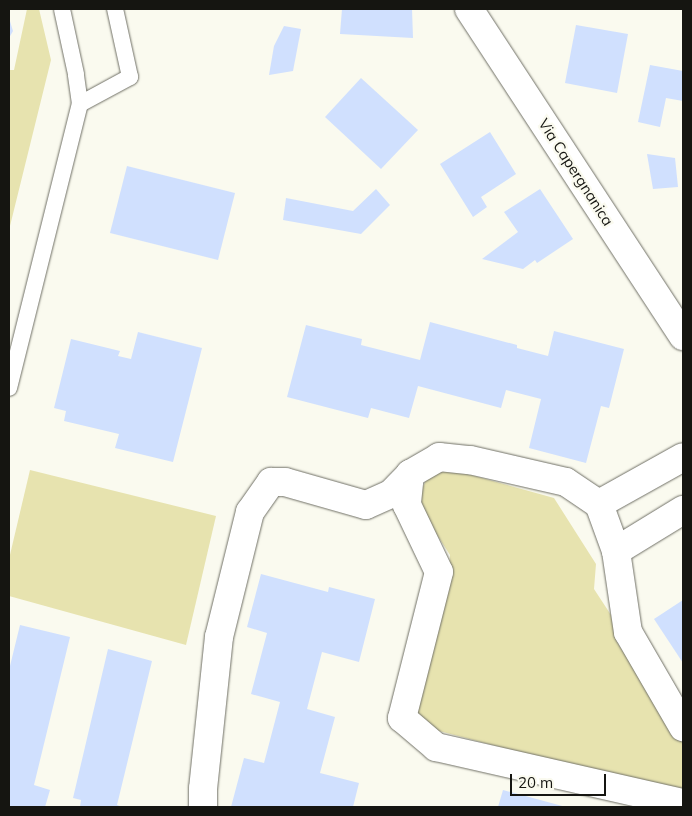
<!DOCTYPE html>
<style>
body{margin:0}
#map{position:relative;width:692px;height:816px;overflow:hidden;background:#fafaef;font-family:Mulish,sans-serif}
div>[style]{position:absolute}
.green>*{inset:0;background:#e7e3af}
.building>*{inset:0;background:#d0e0fe}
.roads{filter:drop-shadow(0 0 1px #707066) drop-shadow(0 0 1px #707066)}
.lane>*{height:16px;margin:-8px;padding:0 8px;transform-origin:8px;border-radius:8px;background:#fff}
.street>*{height:28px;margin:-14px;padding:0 14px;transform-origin:14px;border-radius:14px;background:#fff}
span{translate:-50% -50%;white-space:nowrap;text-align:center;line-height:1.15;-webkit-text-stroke:4.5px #fafaef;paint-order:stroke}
.street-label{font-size:15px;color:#151511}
.frame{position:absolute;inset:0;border:10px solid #151511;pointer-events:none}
.scale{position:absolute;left:510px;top:774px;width:96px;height:22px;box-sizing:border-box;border:2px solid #151511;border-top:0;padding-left:6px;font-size:15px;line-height:18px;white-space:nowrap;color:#151511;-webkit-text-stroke:4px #fafaef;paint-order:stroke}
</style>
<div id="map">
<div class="green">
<i style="clip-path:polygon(27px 9px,39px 9px,51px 60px,9px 230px,9px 77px,10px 70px,14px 70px)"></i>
<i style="clip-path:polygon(450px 469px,554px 498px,596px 564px,594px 589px,611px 615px,617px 642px,683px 744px,683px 788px,678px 791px,663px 790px,424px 727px,413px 714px,449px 574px,450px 555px,422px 512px,421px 491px,429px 474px)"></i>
<i style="clip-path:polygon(30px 470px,216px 516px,186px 645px,9px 596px,9px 559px)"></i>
</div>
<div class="building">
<i style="clip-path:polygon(342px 9px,412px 9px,413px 38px,340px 34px)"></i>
<i style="clip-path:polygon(9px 18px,13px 31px,9px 38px)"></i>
<i style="clip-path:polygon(576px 25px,628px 34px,617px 93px,565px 83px)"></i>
<i style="clip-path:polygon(284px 26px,301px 29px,293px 71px,269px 75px,274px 46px)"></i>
<i style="clip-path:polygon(650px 65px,683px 71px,683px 101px,666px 98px,660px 127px,638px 122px)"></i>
<i style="clip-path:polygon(361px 78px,418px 130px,381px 169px,325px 117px)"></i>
<i style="clip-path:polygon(490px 132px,516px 174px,481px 197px,487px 207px,473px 217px,440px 164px)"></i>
<i style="clip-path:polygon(647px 154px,675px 158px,678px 187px,653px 189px)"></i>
<i style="clip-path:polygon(127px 166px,235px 193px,218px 260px,110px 233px)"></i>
<i style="clip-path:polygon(376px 189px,390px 205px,361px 234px,283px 220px,286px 198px,353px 211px)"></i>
<i style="clip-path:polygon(540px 189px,573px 239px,537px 263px,535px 260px,523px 269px,482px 259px,518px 232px,504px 212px)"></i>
<i style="clip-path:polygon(430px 322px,517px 345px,517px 348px,548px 356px,554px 331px,624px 349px,609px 408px,601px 406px,586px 463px,529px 448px,541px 399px,506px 390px,501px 408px,418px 386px,409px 418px,371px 408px,368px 418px,287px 397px,306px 325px,362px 339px,361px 345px,420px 360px)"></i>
<i style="clip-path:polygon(138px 332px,202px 348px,173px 462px,115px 448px,119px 434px,64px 421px,66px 411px,54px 408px,71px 339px,120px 351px,118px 356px,131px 359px)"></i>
<i style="clip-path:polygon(261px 574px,328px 592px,329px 587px,375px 599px,359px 662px,322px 652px,307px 709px,335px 717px,320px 773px,359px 783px,353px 807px,231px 807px,244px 758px,264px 763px,280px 702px,251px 694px,267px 633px,247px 627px)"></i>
<i style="clip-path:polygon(683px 600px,683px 663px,654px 619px)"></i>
<i style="clip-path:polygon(20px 625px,70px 637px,34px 785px,50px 790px,45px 807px,9px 807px,9px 670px)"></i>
<i style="clip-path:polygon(108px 649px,152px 661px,117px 805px,123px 807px,80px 807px,81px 800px,73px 798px)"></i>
<i style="clip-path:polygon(503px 790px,566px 807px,498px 807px)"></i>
</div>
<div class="roads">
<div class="lane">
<i style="left:80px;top:104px;width:57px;rotate:-28.4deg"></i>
<i style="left:130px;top:77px;width:70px;rotate:-102.4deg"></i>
<i style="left:9px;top:388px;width:293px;rotate:-76deg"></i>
<i style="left:80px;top:104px;width:30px;rotate:-98deg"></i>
<i style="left:76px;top:74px;width:66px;rotate:-102.2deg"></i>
</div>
<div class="street">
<i style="left:469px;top:9px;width:391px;rotate:56.8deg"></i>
<i style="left:410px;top:474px;width:31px;rotate:96deg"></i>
<i style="left:407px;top:505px;width:74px;rotate:64.5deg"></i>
<i style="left:439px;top:572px;width:151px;rotate:104.2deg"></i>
<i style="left:402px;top:718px;width:45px;rotate:40.5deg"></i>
<i style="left:436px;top:747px;width:253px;rotate:12.8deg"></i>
<i style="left:599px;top:504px;width:96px;rotate:-29.2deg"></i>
<i style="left:616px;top:551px;width:79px;rotate:-31.5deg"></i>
<i style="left:203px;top:807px;width:18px;rotate:-90deg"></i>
<i style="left:203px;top:789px;width:153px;rotate:-84deg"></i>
<i style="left:219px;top:637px;width:129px;rotate:-76.1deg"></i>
<i style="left:250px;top:512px;width:37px;rotate:-55deg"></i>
<i style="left:271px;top:482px;width:14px"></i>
<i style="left:285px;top:482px;width:84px;rotate:15.9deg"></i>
<i style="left:366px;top:505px;width:27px;rotate:-24deg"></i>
<i style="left:391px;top:494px;width:28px;rotate:-46deg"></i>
<i style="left:410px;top:474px;width:34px;rotate:-30deg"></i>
<i style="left:439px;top:457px;width:31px;rotate:6deg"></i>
<i style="left:470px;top:460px;width:98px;rotate:12.9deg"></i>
<i style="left:566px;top:482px;width:40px;rotate:34deg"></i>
<i style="left:599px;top:504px;width:50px;rotate:70.1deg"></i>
<i style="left:616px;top:551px;width:82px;rotate:81.6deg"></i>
<i style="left:628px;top:632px;width:110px;rotate:59.9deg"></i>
</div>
</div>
<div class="street-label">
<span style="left:576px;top:172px;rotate:57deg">Via Capergnanica</span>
</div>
<div class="frame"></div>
<div class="scale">20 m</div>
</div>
